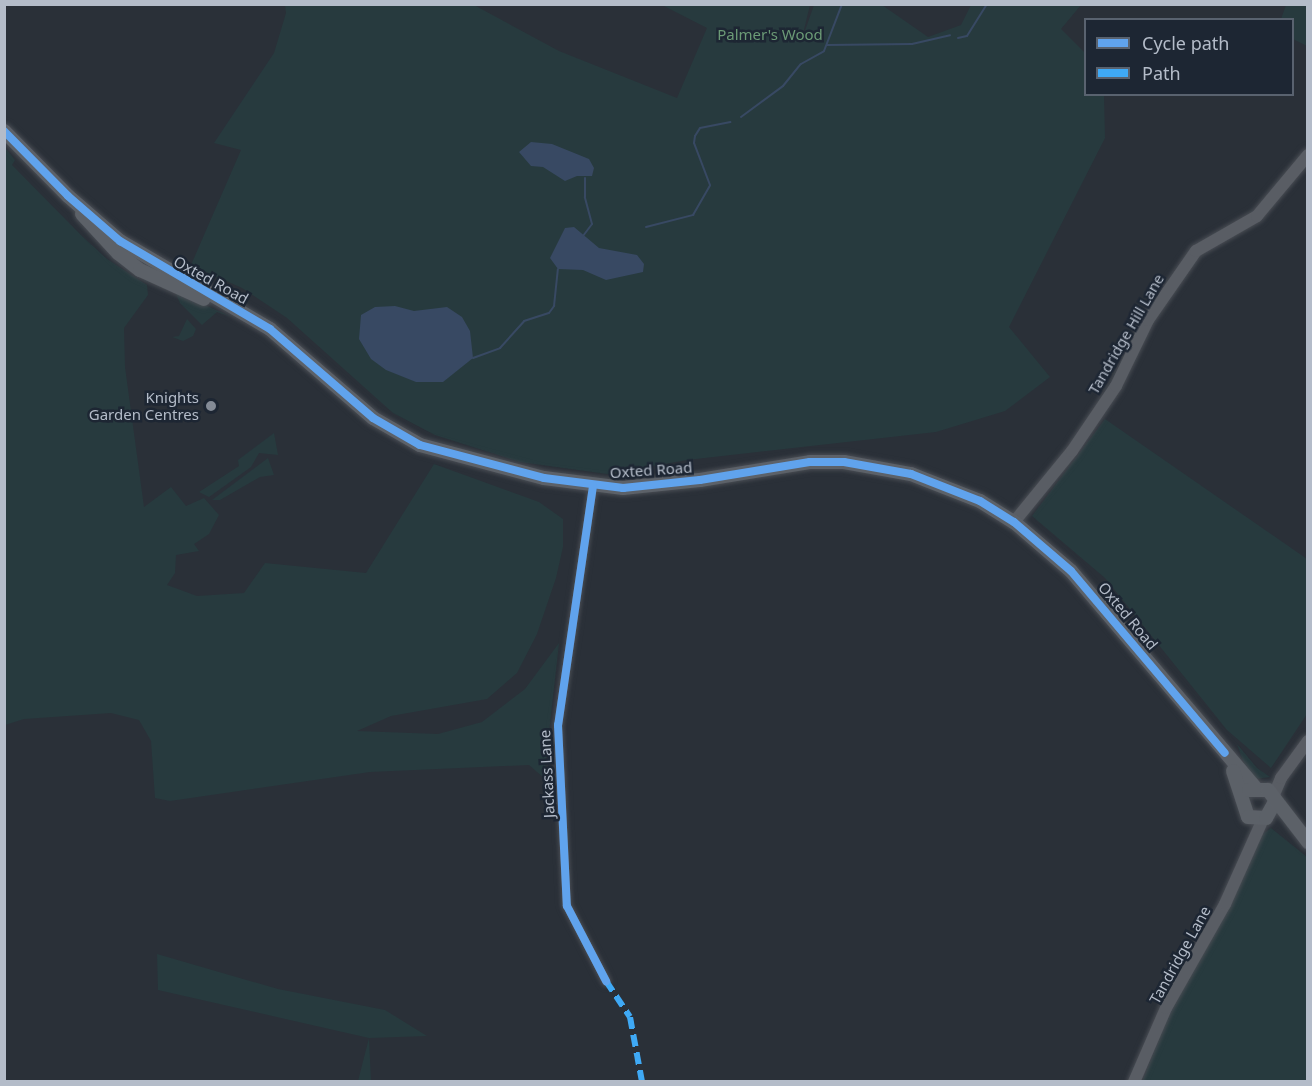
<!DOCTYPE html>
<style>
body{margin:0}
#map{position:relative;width:1312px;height:1086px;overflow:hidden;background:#2a3038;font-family:"Noto Sans",sans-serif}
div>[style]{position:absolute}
.green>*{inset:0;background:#273a3e}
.water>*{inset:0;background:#384963}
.stream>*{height:2px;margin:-1px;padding:0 1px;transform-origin:1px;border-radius:1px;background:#384963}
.roads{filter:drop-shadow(0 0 2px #484c53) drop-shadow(0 0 2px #484c53)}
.street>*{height:8px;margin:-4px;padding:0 4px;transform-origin:4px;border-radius:4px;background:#5a5e66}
.secondary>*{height:12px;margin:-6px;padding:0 6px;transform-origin:6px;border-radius:6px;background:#595d64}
.primary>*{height:14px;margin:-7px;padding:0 7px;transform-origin:7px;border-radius:7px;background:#5c6168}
.quiet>*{height:6px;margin-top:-3px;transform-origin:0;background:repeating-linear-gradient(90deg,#3fa9f5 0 12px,transparent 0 18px)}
.cycleway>*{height:8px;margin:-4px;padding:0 4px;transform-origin:4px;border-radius:4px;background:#60a3ed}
.dots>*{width:16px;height:16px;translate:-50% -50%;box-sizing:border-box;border:3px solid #1d2633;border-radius:50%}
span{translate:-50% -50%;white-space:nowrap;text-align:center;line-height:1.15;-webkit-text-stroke:5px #1d2633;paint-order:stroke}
.park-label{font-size:15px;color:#6b9a76}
.street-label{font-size:15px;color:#b4bcc9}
.poi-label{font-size:15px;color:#b4bcc9}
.right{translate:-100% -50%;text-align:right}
.frame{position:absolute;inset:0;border:6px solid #b4bcc9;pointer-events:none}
.legend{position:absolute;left:1084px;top:18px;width:210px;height:78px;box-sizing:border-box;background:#1d2633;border:2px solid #59626f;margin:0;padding:8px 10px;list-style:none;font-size:18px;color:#b4bcc9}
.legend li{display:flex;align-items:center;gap:12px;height:30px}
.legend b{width:30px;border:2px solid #59626f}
</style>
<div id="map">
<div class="green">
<i style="clip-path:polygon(285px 5px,474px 5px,559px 51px,677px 98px,707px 28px,662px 5px,810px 5px,801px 42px,814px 5px,882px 5px,928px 37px,961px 25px,971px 5px,1081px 5px,1061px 29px,1085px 53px,1086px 94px,1104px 95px,1105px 138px,1009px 327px,1050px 377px,1005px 411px,936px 432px,687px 460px,607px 474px,520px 462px,435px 435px,393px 413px,287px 318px,242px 288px,191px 265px,241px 150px,214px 143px,274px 53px,286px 13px)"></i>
<i style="clip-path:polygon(1286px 5px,1307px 5px,1307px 46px,1293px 39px,1292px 20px,1281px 19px)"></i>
<i style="clip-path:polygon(4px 146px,15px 160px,12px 165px,82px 236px,107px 259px,147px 285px,148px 295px,124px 328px,125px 367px,144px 507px,171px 487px,186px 506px,204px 498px,219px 515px,209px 534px,194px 544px,199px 551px,176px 555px,175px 573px,167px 585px,197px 596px,244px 593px,265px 563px,366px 573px,434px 464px,539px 502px,563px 519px,563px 547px,556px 578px,537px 634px,517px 673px,487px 699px,391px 716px,357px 731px,438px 734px,482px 722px,525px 689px,559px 643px,544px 778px,529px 765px,370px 772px,170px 801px,155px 798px,151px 741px,139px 720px,111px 713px,24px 719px,5px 725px)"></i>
<i style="clip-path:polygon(175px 292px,232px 317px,217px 312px,202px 325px,180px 303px)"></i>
<i style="clip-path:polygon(187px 319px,196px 329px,193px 336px,183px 341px,172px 337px,179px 336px)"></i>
<i style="clip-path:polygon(1105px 419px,1307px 559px,1307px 714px,1271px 768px,1227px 730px,1105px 578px,1032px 516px)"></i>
<i style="clip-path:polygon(274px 433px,278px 455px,259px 453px,251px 467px,209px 497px,199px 492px,239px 466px,238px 460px)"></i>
<i style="clip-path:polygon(268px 458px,274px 475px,260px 477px,220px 500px,212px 500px)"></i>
<i style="clip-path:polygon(1237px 744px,1257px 768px,1270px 777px,1256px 779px,1246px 769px)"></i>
<i style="clip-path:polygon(1271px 828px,1307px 857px,1307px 1081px,1142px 1082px,1169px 1014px,1256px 839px)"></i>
<i style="clip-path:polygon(157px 954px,278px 989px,385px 1010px,427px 1036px,369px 1038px,371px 1081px,358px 1081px,369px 1038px,158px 990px)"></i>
</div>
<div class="water">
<i style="clip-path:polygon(531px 142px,552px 144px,589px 159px,594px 168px,592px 176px,577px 176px,565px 181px,543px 167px,531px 166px,519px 152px)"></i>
<i style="clip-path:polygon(574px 227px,599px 248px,637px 255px,644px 264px,643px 272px,606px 280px,583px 270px,558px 269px,550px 258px,565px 228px)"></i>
<i style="clip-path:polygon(395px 306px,414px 311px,447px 307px,462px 317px,470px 331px,473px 358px,443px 382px,416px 382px,386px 370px,371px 359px,359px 339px,361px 315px,375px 307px)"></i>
</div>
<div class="stream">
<i style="left:958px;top:38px;width:9px;rotate:-13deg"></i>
<i style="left:967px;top:36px;width:38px;rotate:-58deg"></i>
<i style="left:827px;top:45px;width:85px;rotate:-0.7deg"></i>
<i style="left:912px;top:44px;width:39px;rotate:-13deg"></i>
<i style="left:741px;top:117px;width:52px;rotate:-36.4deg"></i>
<i style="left:783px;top:86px;width:28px;rotate:-51deg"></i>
<i style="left:801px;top:64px;width:26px;rotate:-29deg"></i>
<i style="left:824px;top:51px;width:50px;rotate:-69deg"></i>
<i style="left:646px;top:227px;width:49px;rotate:-14.3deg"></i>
<i style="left:693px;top:215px;width:34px;rotate:-60deg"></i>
<i style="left:710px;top:185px;width:45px;rotate:-110.9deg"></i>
<i style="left:694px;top:143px;width:7px;rotate:-82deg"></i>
<i style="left:695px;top:136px;width:9px;rotate:-58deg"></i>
<i style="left:700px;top:128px;width:31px;rotate:-11deg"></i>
<i style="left:583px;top:236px;width:15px;rotate:-53deg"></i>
<i style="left:592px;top:224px;width:28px;rotate:-105deg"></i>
<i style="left:585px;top:197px;width:19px;rotate:-90deg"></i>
<i style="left:473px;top:358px;width:29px;rotate:-20deg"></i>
<i style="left:500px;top:348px;width:36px;rotate:-48deg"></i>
<i style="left:524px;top:321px;width:26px;rotate:-18deg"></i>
<i style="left:549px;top:313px;width:9px;rotate:-54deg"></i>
<i style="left:554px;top:306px;width:37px;rotate:-84deg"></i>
</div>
<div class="roads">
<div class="street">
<i style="left:593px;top:486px;width:242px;rotate:98.3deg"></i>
<i style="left:558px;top:725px;width:181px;rotate:87.2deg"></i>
<i style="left:567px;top:906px;width:85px;rotate:62.5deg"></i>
</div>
<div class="secondary">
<i style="left:1014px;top:522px;width:92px;rotate:-50.8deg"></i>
<i style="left:1072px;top:451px;width:78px;rotate:-55.9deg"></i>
<i style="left:1116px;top:386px;width:73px;rotate:-64.1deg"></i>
<i style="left:1148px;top:320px;width:84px;rotate:-55.2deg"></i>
<i style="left:1196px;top:251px;width:70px;rotate:-29.8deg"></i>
<i style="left:1257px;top:216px;width:80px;rotate:-50.1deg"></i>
<i style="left:1273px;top:797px;width:21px;rotate:-67deg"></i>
<i style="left:1281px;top:778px;width:46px;rotate:-53.9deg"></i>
<i style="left:1134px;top:1082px;width:81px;rotate:-66.6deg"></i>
<i style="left:1166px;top:1008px;width:120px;rotate:-60.4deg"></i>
<i style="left:1225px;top:904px;width:93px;rotate:-65.9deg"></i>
</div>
<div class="primary">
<i style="left:4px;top:131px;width:91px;rotate:45.4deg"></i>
<i style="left:68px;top:196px;width:69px;rotate:40.9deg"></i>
<i style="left:120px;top:241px;width:174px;rotate:30.4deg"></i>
<i style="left:270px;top:329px;width:136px;rotate:40.8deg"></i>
<i style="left:373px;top:418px;width:54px;rotate:29.9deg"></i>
<i style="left:420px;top:445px;width:128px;rotate:14.9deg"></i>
<i style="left:544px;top:478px;width:80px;rotate:7.2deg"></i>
<i style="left:623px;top:488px;width:77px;rotate:-5.9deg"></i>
<i style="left:700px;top:480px;width:111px;rotate:-9.3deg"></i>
<i style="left:810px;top:462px;width:34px"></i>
<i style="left:844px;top:462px;width:68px;rotate:10.2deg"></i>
<i style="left:911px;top:474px;width:74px;rotate:21.4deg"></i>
<i style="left:980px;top:501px;width:40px;rotate:32deg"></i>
<i style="left:1014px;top:522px;width:75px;rotate:40.7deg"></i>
<i style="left:1071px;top:571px;width:284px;rotate:49.6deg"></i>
<i style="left:82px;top:214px;width:53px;rotate:47.3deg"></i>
<i style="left:118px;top:253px;width:28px;rotate:38deg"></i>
<i style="left:140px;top:270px;width:70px;rotate:24.4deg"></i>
<i style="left:1233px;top:771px;width:48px;rotate:71.9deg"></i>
<i style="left:1248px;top:817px;width:18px;rotate:3deg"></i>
<i style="left:1266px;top:818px;width:18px;rotate:-61deg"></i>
<i style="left:1249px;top:790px;width:19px"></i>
<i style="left:1268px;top:790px;width:66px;rotate:52.4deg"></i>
</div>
</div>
<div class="quiet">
<i style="left:606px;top:981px;width:43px;rotate:56.3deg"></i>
<i style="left:630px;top:1017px;width:66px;rotate:79.5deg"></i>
</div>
<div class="cycleway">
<i style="left:4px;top:131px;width:91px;rotate:45.4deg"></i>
<i style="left:68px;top:196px;width:69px;rotate:40.9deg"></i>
<i style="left:120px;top:241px;width:174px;rotate:30.4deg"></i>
<i style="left:270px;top:329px;width:136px;rotate:40.8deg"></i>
<i style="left:373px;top:418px;width:54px;rotate:29.9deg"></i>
<i style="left:420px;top:445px;width:128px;rotate:14.9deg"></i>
<i style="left:544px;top:478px;width:80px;rotate:7.2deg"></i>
<i style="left:623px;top:488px;width:77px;rotate:-5.9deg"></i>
<i style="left:700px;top:480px;width:111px;rotate:-9.3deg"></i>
<i style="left:810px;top:462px;width:34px"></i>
<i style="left:844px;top:462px;width:68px;rotate:10.2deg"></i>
<i style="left:911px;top:474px;width:74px;rotate:21.4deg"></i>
<i style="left:980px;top:501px;width:40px;rotate:32deg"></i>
<i style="left:1014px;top:522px;width:75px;rotate:40.7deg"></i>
<i style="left:1071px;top:571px;width:238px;rotate:49.8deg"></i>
<i style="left:593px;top:486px;width:242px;rotate:98.3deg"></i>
<i style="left:558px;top:725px;width:181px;rotate:87.2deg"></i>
<i style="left:567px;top:906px;width:85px;rotate:62.5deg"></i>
</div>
<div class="dots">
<i style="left:211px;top:406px;background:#848b96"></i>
</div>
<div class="park-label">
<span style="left:770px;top:35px">Palmer's Wood</span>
</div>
<div class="street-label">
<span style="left:211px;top:280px;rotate:29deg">Oxted Road</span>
<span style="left:1126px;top:334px;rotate:-60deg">Tandridge Hill Lane</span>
<span style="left:651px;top:470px;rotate:-4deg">Oxted Road</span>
<span style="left:1128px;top:616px;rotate:50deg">Oxted Road</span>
<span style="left:547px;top:774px;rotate:-93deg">Jackass Lane</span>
<span style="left:1180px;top:955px;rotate:-61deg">Tandridge Lane</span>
</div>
<div class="poi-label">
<span class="right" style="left:199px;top:406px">Knights<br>Garden Centres</span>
</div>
<div class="frame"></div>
<ul class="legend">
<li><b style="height:8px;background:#60a3ed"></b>Cycle path</li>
<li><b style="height:8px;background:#3fa9f5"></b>Path</li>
</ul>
</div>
